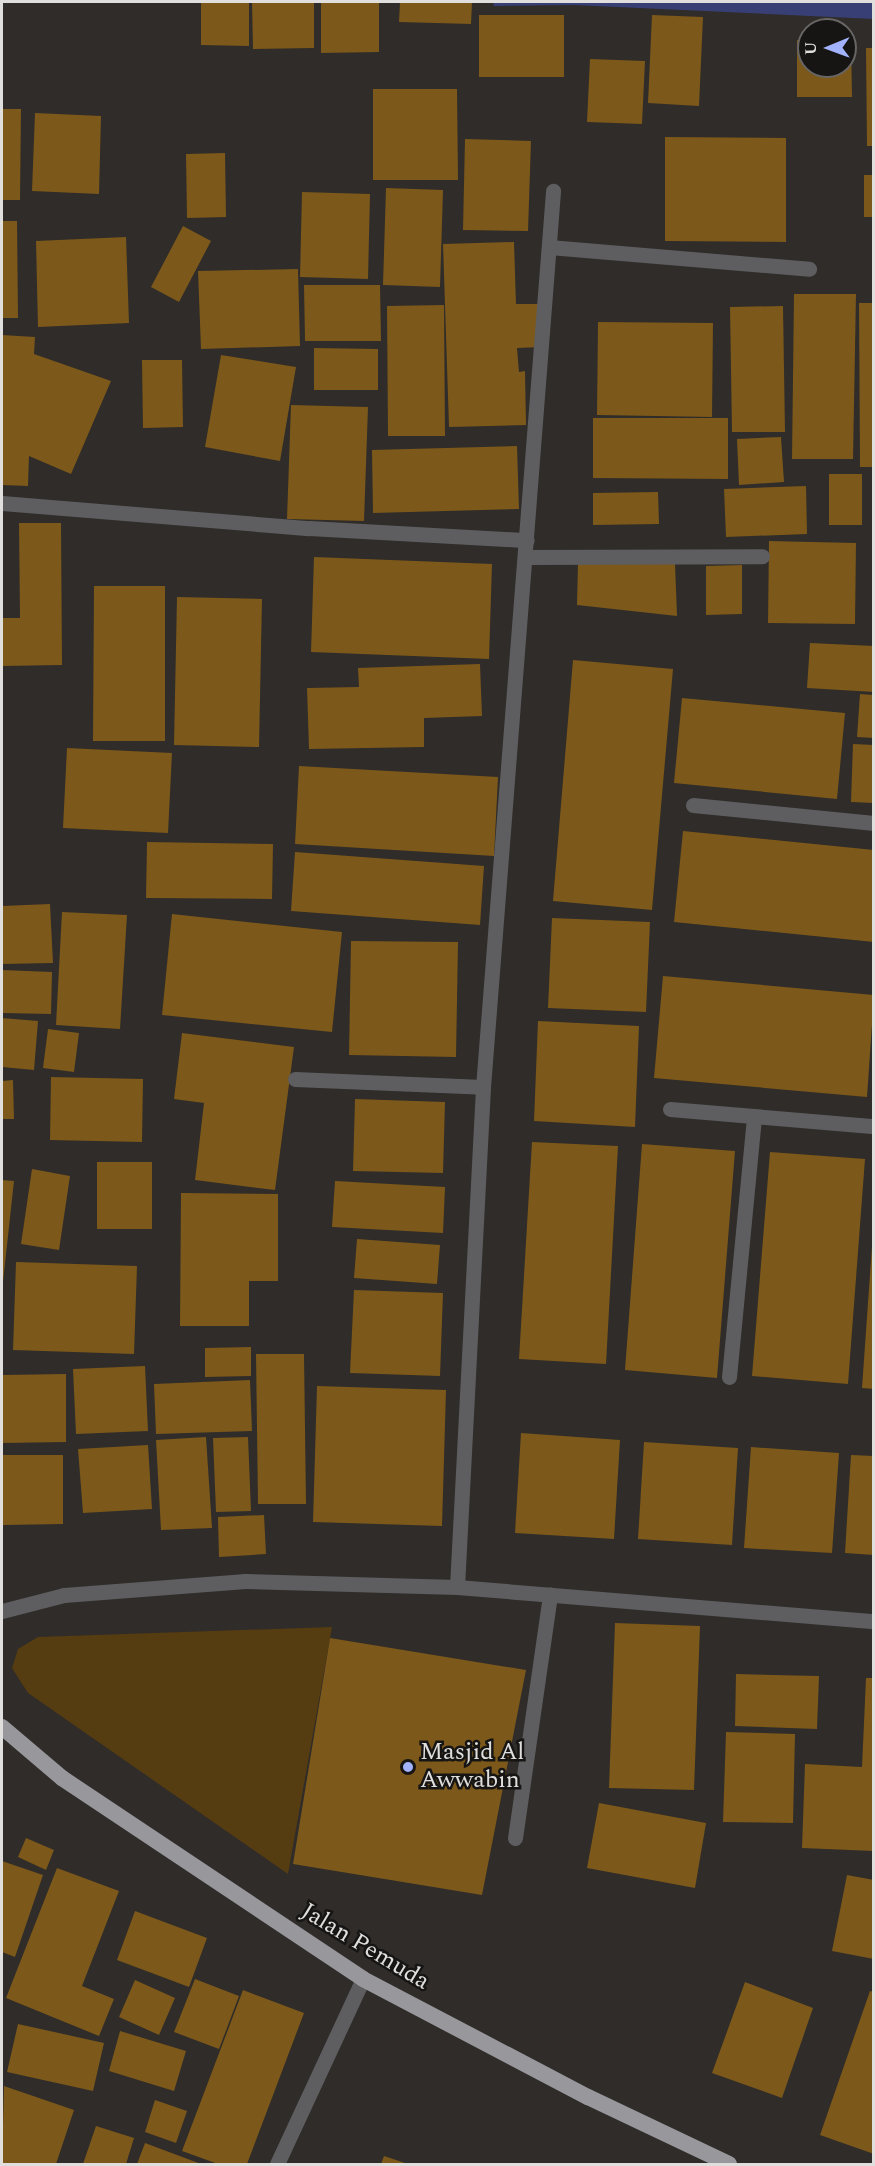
<!DOCTYPE html>
<style>
body{margin:0}
#map{position:relative;width:875px;height:2166px;overflow:hidden;background:#2f2c29;font-family:Spectral,serif}
div>[style]{position:absolute}
.green>*{inset:0;background:#563c11}
.water>*{inset:0;background:#383f74}
.building>*{inset:0;background:#7c581a}
.service>*{height:15px;margin:-7.5px;padding:0 7.5px;transform-origin:7.5px;border-radius:7.5px;background:#5e5e60}
.minor>*{height:15px;margin:-7.5px;padding:0 7.5px;transform-origin:7.5px;border-radius:7.5px;background:#5e5e60}
.trunk>*{height:16px;margin:-8px;padding:0 8px;transform-origin:8px;border-radius:8px;background:#98989c}
.dots>*{width:16px;height:16px;translate:-50% -50%;box-sizing:border-box;border:3px solid #161514;border-radius:50%}
span{translate:-50% -50%;white-space:nowrap;text-align:center;line-height:1.15;-webkit-text-stroke:5px #161514;paint-order:stroke}
.poi-label{font-size:24px;color:#e0dfdd}
.left{translate:0 -50%;text-align:left}
.street-label{font-size:24px;color:#e0dfdd}
.frame{position:absolute;inset:0;border:3px solid #e0dfdd;pointer-events:none}
.north{position:absolute;left:797px;top:18px;width:60px;height:60px;box-sizing:border-box;background:#161514;border:2px solid #676664;border-radius:50%;rotate:269deg;font-size:16px;font-weight:700;line-height:24px;text-align:center;color:#e0dfdd}
.north::after{content:'';display:block;margin:auto;width:21px;height:27px;background:#a3b2fc;clip-path:polygon(50% 0,100% 100%,50% 72%,0 100%)}
</style>
<div id="map">
<div class="green">
<i style="clip-path:polygon(332px 1627px,288px 1874px,28px 1693px,12px 1668px,18px 1649px,38px 1637px)"></i>
</div>
<div class="water">
<i style="clip-path:polygon(493px 2px,873px 2px,874px 19px,574px 5px,494px 6px)"></i>
</div>
<div class="building">
<i style="clip-path:polygon(201px 2px,249px 2px,249px 46px,201px 45px)"></i>
<i style="clip-path:polygon(252px 2px,314px 2px,314px 48px,253px 49px)"></i>
<i style="clip-path:polygon(321px 2px,379px 2px,379px 52px,321px 53px)"></i>
<i style="clip-path:polygon(400px 2px,472px 2px,471px 24px,399px 22px)"></i>
<i style="clip-path:polygon(479px 15px,564px 15px,564px 77px,479px 77px)"></i>
<i style="clip-path:polygon(652px 15px,703px 17px,699px 106px,648px 103px)"></i>
<i style="clip-path:polygon(797px 40px,809px 40px,809px 66px,845px 66px,845px 40px,851px 40px,852px 97px,797px 97px)"></i>
<i style="clip-path:polygon(866px 48px,874px 48px,874px 146px,867px 146px)"></i>
<i style="clip-path:polygon(590px 59px,645px 61px,642px 124px,587px 122px)"></i>
<i style="clip-path:polygon(373px 89px,457px 89px,458px 180px,373px 180px)"></i>
<i style="clip-path:polygon(2px 109px,21px 109px,20px 200px,2px 200px)"></i>
<i style="clip-path:polygon(35px 113px,101px 116px,99px 194px,32px 191px)"></i>
<i style="clip-path:polygon(665px 137px,786px 138px,786px 242px,665px 241px)"></i>
<i style="clip-path:polygon(465px 139px,531px 141px,528px 231px,463px 230px)"></i>
<i style="clip-path:polygon(225px 153px,226px 217px,187px 218px,186px 154px)"></i>
<i style="clip-path:polygon(864px 175px,874px 175px,874px 217px,864px 217px)"></i>
<i style="clip-path:polygon(386px 188px,443px 190px,440px 287px,383px 285px)"></i>
<i style="clip-path:polygon(302px 192px,370px 194px,368px 279px,300px 277px)"></i>
<i style="clip-path:polygon(2px 221px,17px 221px,18px 318px,2px 318px)"></i>
<i style="clip-path:polygon(183px 226px,211px 241px,179px 302px,151px 287px)"></i>
<i style="clip-path:polygon(126px 237px,129px 323px,38px 327px,36px 241px)"></i>
<i style="clip-path:polygon(514px 242px,516px 304px,539px 304px,541px 347px,517px 348px,519px 372px,525px 371px,526px 425px,449px 427px,443px 244px)"></i>
<i style="clip-path:polygon(298px 269px,300px 346px,201px 349px,198px 271px)"></i>
<i style="clip-path:polygon(304px 285px,380px 285px,381px 341px,305px 341px)"></i>
<i style="clip-path:polygon(794px 294px,856px 294px,853px 459px,792px 459px)"></i>
<i style="clip-path:polygon(859px 303px,874px 303px,874px 467px,860px 467px)"></i>
<i style="clip-path:polygon(444px 305px,445px 436px,388px 436px,387px 306px)"></i>
<i style="clip-path:polygon(783px 306px,785px 432px,732px 432px,730px 307px)"></i>
<i style="clip-path:polygon(598px 322px,713px 323px,712px 417px,597px 415px)"></i>
<i style="clip-path:polygon(2px 335px,35px 337px,34px 354px,111px 381px,71px 474px,29px 456px,28px 486px,2px 485px)"></i>
<i style="clip-path:polygon(314px 348px,378px 349px,378px 390px,314px 390px)"></i>
<i style="clip-path:polygon(221px 355px,296px 367px,280px 461px,205px 447px)"></i>
<i style="clip-path:polygon(142px 360px,182px 360px,183px 427px,143px 428px)"></i>
<i style="clip-path:polygon(291px 405px,368px 407px,364px 521px,287px 519px)"></i>
<i style="clip-path:polygon(593px 418px,728px 418px,728px 479px,593px 478px)"></i>
<i style="clip-path:polygon(781px 437px,784px 482px,739px 485px,737px 439px)"></i>
<i style="clip-path:polygon(517px 446px,519px 509px,373px 513px,372px 450px)"></i>
<i style="clip-path:polygon(829px 474px,862px 474px,862px 525px,829px 525px)"></i>
<i style="clip-path:polygon(806px 486px,807px 534px,726px 537px,724px 489px)"></i>
<i style="clip-path:polygon(658px 492px,659px 524px,593px 525px,593px 493px)"></i>
<i style="clip-path:polygon(19px 523px,61px 523px,62px 665px,2px 666px,2px 618px,20px 618px)"></i>
<i style="clip-path:polygon(769px 541px,856px 543px,855px 624px,768px 623px)"></i>
<i style="clip-path:polygon(314px 557px,492px 564px,489px 659px,311px 652px)"></i>
<i style="clip-path:polygon(578px 563px,675px 563px,677px 616px,577px 605px)"></i>
<i style="clip-path:polygon(742px 565px,742px 614px,706px 615px,706px 566px)"></i>
<i style="clip-path:polygon(94px 586px,165px 586px,165px 741px,93px 741px)"></i>
<i style="clip-path:polygon(177px 597px,262px 599px,259px 747px,174px 745px)"></i>
<i style="clip-path:polygon(810px 643px,874px 646px,874px 692px,807px 688px)"></i>
<i style="clip-path:polygon(573px 660px,673px 669px,652px 910px,553px 901px)"></i>
<i style="clip-path:polygon(480px 664px,482px 716px,424px 718px,424px 747px,309px 749px,307px 688px,359px 687px,358px 668px)"></i>
<i style="clip-path:polygon(860px 694px,874px 695px,874px 738px,857px 737px)"></i>
<i style="clip-path:polygon(682px 698px,845px 713px,837px 799px,674px 783px)"></i>
<i style="clip-path:polygon(853px 744px,874px 745px,874px 803px,851px 802px)"></i>
<i style="clip-path:polygon(67px 748px,172px 753px,168px 833px,63px 828px)"></i>
<i style="clip-path:polygon(299px 766px,498px 777px,494px 856px,295px 844px)"></i>
<i style="clip-path:polygon(683px 831px,874px 850px,874px 942px,674px 922px)"></i>
<i style="clip-path:polygon(147px 842px,273px 844px,272px 899px,146px 898px)"></i>
<i style="clip-path:polygon(295px 852px,484px 866px,480px 925px,291px 911px)"></i>
<i style="clip-path:polygon(50px 904px,53px 963px,2px 964px,2px 906px)"></i>
<i style="clip-path:polygon(62px 912px,127px 915px,120px 1029px,56px 1025px)"></i>
<i style="clip-path:polygon(172px 914px,342px 932px,332px 1032px,162px 1015px)"></i>
<i style="clip-path:polygon(552px 918px,650px 922px,646px 1012px,548px 1008px)"></i>
<i style="clip-path:polygon(351px 941px,458px 942px,456px 1057px,349px 1055px)"></i>
<i style="clip-path:polygon(2px 970px,52px 972px,51px 1014px,2px 1013px)"></i>
<i style="clip-path:polygon(663px 976px,874px 995px,867px 1097px,654px 1078px)"></i>
<i style="clip-path:polygon(2px 1018px,38px 1021px,34px 1070px,2px 1067px)"></i>
<i style="clip-path:polygon(538px 1021px,639px 1026px,635px 1127px,534px 1121px)"></i>
<i style="clip-path:polygon(48px 1029px,79px 1033px,74px 1072px,43px 1068px)"></i>
<i style="clip-path:polygon(182px 1033px,294px 1047px,275px 1190px,195px 1180px,204px 1103px,174px 1099px)"></i>
<i style="clip-path:polygon(51px 1077px,143px 1079px,142px 1142px,50px 1140px)"></i>
<i style="clip-path:polygon(13px 1080px,14px 1119px,2px 1119px,2px 1081px)"></i>
<i style="clip-path:polygon(355px 1099px,445px 1102px,443px 1173px,353px 1171px)"></i>
<i style="clip-path:polygon(532px 1142px,618px 1146px,606px 1364px,519px 1359px)"></i>
<i style="clip-path:polygon(642px 1144px,735px 1151px,717px 1378px,625px 1370px)"></i>
<i style="clip-path:polygon(770px 1152px,865px 1159px,848px 1384px,752px 1376px)"></i>
<i style="clip-path:polygon(97px 1162px,152px 1162px,152px 1229px,97px 1229px)"></i>
<i style="clip-path:polygon(32px 1169px,70px 1176px,59px 1250px,21px 1244px)"></i>
<i style="clip-path:polygon(2px 1180px,14px 1181px,3px 1282px,2px 1282px)"></i>
<i style="clip-path:polygon(335px 1181px,445px 1187px,443px 1233px,332px 1227px)"></i>
<i style="clip-path:polygon(181px 1193px,278px 1194px,278px 1281px,249px 1281px,249px 1326px,180px 1326px)"></i>
<i style="clip-path:polygon(357px 1239px,440px 1245px,437px 1284px,354px 1278px)"></i>
<i style="clip-path:polygon(872px 1246px,874px 1246px,874px 1389px,862px 1388px)"></i>
<i style="clip-path:polygon(16px 1262px,137px 1266px,134px 1354px,13px 1350px)"></i>
<i style="clip-path:polygon(354px 1290px,443px 1293px,440px 1376px,350px 1373px)"></i>
<i style="clip-path:polygon(251px 1347px,251px 1376px,205px 1377px,205px 1348px)"></i>
<i style="clip-path:polygon(256px 1354px,304px 1354px,306px 1504px,258px 1504px)"></i>
<i style="clip-path:polygon(145px 1366px,148px 1431px,76px 1434px,73px 1369px)"></i>
<i style="clip-path:polygon(66px 1374px,66px 1442px,2px 1443px,2px 1375px)"></i>
<i style="clip-path:polygon(250px 1380px,252px 1431px,156px 1434px,154px 1384px)"></i>
<i style="clip-path:polygon(317px 1386px,446px 1390px,442px 1526px,313px 1522px)"></i>
<i style="clip-path:polygon(521px 1433px,620px 1440px,614px 1539px,515px 1533px)"></i>
<i style="clip-path:polygon(206px 1437px,212px 1528px,161px 1530px,156px 1440px)"></i>
<i style="clip-path:polygon(248px 1437px,251px 1511px,216px 1512px,213px 1438px)"></i>
<i style="clip-path:polygon(644px 1442px,738px 1448px,732px 1545px,638px 1539px)"></i>
<i style="clip-path:polygon(148px 1445px,152px 1509px,83px 1513px,78px 1449px)"></i>
<i style="clip-path:polygon(751px 1447px,839px 1453px,832px 1553px,744px 1548px)"></i>
<i style="clip-path:polygon(2px 1455px,63px 1455px,63px 1524px,3px 1525px)"></i>
<i style="clip-path:polygon(851px 1455px,874px 1456px,874px 1555px,845px 1553px)"></i>
<i style="clip-path:polygon(264px 1515px,266px 1554px,219px 1557px,218px 1517px)"></i>
<i style="clip-path:polygon(615px 1623px,700px 1626px,694px 1790px,609px 1788px)"></i>
<i style="clip-path:polygon(330px 1638px,526px 1670px,482px 1895px,293px 1864px)"></i>
<i style="clip-path:polygon(736px 1674px,819px 1676px,817px 1729px,735px 1726px)"></i>
<i style="clip-path:polygon(866px 1678px,874px 1678px,874px 1851px,802px 1848px,805px 1764px,862px 1767px)"></i>
<i style="clip-path:polygon(726px 1732px,795px 1734px,793px 1823px,723px 1822px)"></i>
<i style="clip-path:polygon(599px 1803px,706px 1823px,695px 1888px,587px 1868px)"></i>
<i style="clip-path:polygon(26px 1838px,54px 1850px,46px 1870px,18px 1857px)"></i>
<i style="clip-path:polygon(2px 1861px,43px 1875px,15px 1957px,2px 1952px)"></i>
<i style="clip-path:polygon(57px 1868px,119px 1891px,82px 1986px,114px 1999px,99px 2036px,6px 1998px)"></i>
<i style="clip-path:polygon(847px 1875px,874px 1880px,874px 1959px,832px 1951px)"></i>
<i style="clip-path:polygon(135px 1911px,207px 1938px,189px 1987px,117px 1960px)"></i>
<i style="clip-path:polygon(195px 1979px,239px 1996px,219px 2049px,174px 2032px)"></i>
<i style="clip-path:polygon(135px 1980px,175px 1998px,159px 2035px,119px 2017px)"></i>
<i style="clip-path:polygon(745px 1982px,813px 2008px,782px 2098px,712px 2073px)"></i>
<i style="clip-path:polygon(243px 1990px,304px 2013px,247px 2164px,218px 2164px,182px 2151px)"></i>
<i style="clip-path:polygon(870px 1991px,874px 1992px,874px 2154px,820px 2135px)"></i>
<i style="clip-path:polygon(18px 2024px,104px 2043px,93px 2091px,7px 2072px)"></i>
<i style="clip-path:polygon(120px 2031px,186px 2051px,174px 2091px,109px 2071px)"></i>
<i style="clip-path:polygon(4px 2086px,74px 2110px,56px 2164px,2px 2164px)"></i>
<i style="clip-path:polygon(155px 2100px,187px 2111px,176px 2143px,145px 2132px)"></i>
<i style="clip-path:polygon(96px 2126px,134px 2138px,126px 2164px,83px 2164px)"></i>
<i style="clip-path:polygon(145px 2143px,201px 2164px,137px 2164px)"></i>
<i style="clip-path:polygon(384px 2156px,408px 2164px,381px 2164px)"></i>
</div>
<div class="service">
<i style="left:693px;top:805px;width:182px;rotate:5.7deg"></i>
<i style="left:670px;top:1109px;width:205px;rotate:4.8deg"></i>
<i style="left:729px;top:1377px;width:262px;rotate:-84.5deg"></i>
</div>
<div class="minor">
<i style="left:549px;top:247px;width:261px;rotate:4.8deg"></i>
<i style="left:2px;top:503px;width:308px;rotate:4.7deg"></i>
<i style="left:309px;top:528px;width:218px;rotate:3.2deg"></i>
<i style="left:526px;top:557px;width:236px;rotate:-0.2deg"></i>
<i style="left:295px;top:1079px;width:188px;rotate:2.4deg"></i>
<i style="left:457px;top:1587px;width:501px;rotate:-87.02deg"></i>
<i style="left:483px;top:1087px;width:899px;rotate:-85.53deg"></i>
<i style="left:2px;top:1611px;width:64px;rotate:-14.5deg"></i>
<i style="left:64px;top:1595px;width:182px;rotate:-4.4deg"></i>
<i style="left:245px;top:1581px;width:212px;rotate:1.6deg"></i>
<i style="left:457px;top:1587px;width:418px;rotate:4.7deg"></i>
<i style="left:515px;top:1838px;width:246px;rotate:-81.8deg"></i>
<i style="left:277px;top:2164px;width:204px;rotate:-65.1deg"></i>
</div>
<div class="trunk">
<i style="left:2px;top:1727px;width:79px;rotate:40.4deg"></i>
<i style="left:62px;top:1778px;width:362px;rotate:33.7deg"></i>
<i style="left:363px;top:1979px;width:254px;rotate:27.7deg"></i>
<i style="left:588px;top:2097px;width:156px;rotate:25.4deg"></i>
</div>
<div class="dots">
<i style="left:408px;top:1767px;background:#a3b2fc"></i>
</div>
<div class="poi-label">
<span class="left" style="left:420px;top:1767px">Masjid Al<br>Awwabin</span>
</div>
<div class="street-label">
<span style="left:365px;top:1947px;rotate:31deg">Jalan Pemuda</span>
</div>
<div class="frame"></div>
<div class="north">U</div>
</div>
